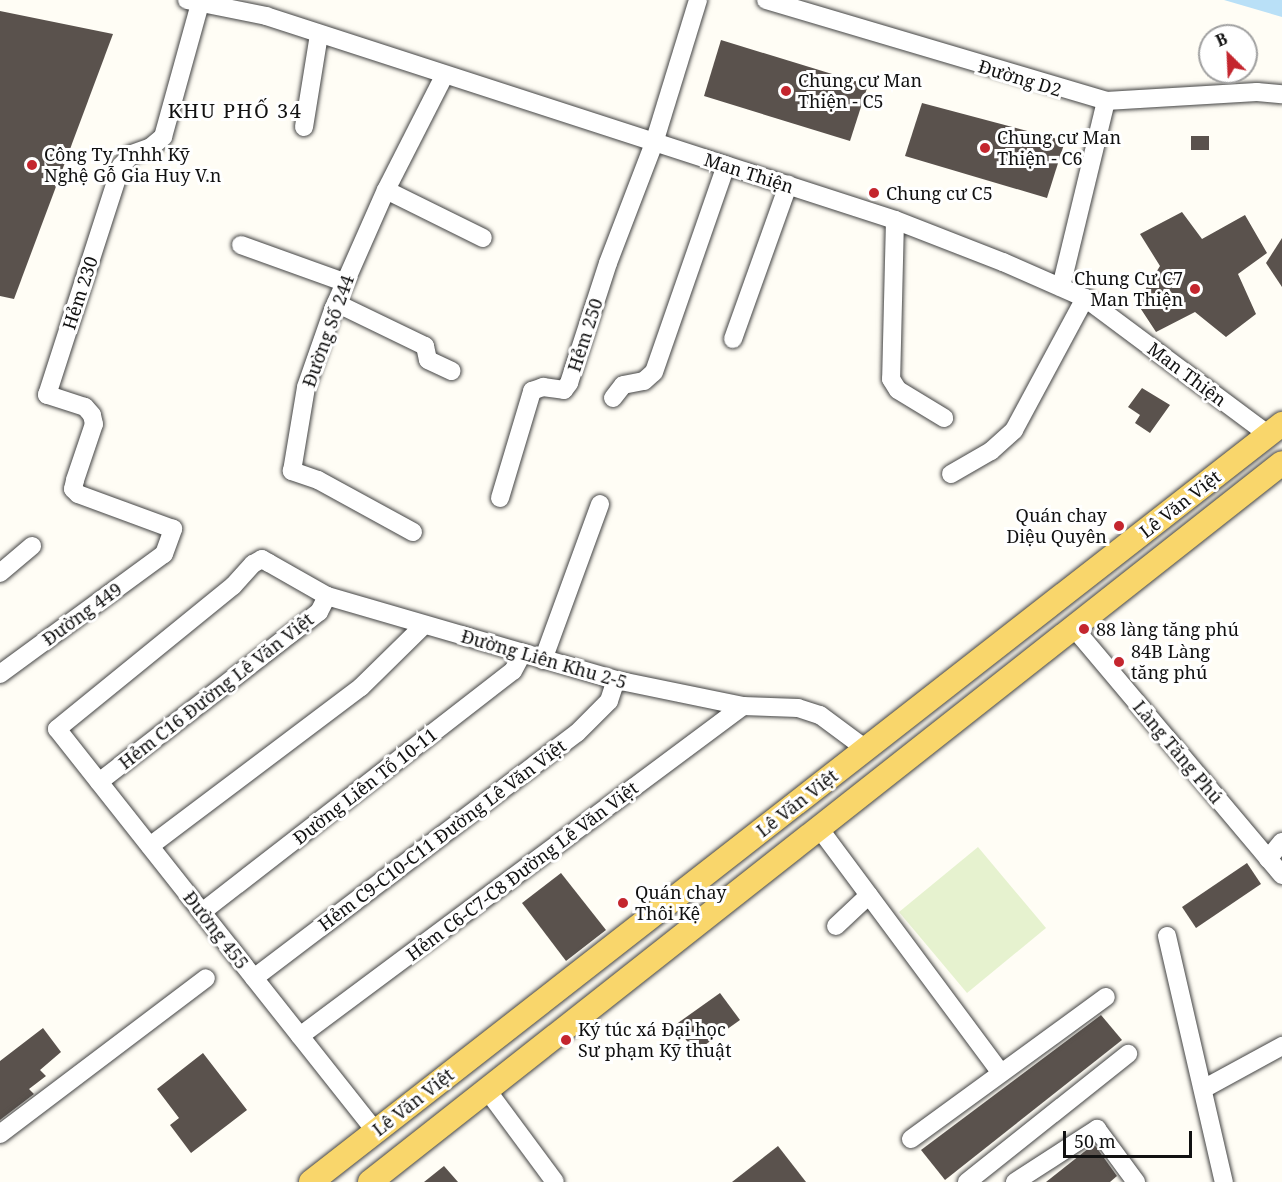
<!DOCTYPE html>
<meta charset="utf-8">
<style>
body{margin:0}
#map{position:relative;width:1282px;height:1182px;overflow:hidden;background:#fffdf5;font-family:"Noto Serif",serif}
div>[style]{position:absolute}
.pitch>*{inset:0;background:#e6f2cf}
.water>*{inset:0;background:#b9e0f7}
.building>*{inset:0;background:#5a524d}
.roads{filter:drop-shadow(0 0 2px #444) drop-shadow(0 0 2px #444)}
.minor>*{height:18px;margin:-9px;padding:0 9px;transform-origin:9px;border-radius:9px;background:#fff}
.major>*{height:24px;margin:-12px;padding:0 12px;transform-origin:12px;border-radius:12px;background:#f9d66b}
.dots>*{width:16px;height:16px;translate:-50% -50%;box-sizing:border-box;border:3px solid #fff;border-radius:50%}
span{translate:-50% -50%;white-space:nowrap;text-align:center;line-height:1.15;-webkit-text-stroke:6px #fff;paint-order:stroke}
.street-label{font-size:18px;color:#111}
.poi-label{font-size:18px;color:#111}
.left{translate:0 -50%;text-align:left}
.right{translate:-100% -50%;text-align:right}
.neighbourhood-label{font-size:20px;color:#111;letter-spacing:1.5px}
.north{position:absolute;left:1198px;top:24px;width:60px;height:60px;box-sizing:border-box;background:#fff;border:2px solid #a0a0a0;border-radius:50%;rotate:336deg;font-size:16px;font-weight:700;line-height:24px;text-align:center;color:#111}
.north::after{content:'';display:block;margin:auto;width:21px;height:27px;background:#c4262e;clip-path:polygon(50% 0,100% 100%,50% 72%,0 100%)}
.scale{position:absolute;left:1063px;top:1131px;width:129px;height:27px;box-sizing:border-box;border:3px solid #111;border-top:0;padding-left:8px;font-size:18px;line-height:21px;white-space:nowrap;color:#111;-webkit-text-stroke:4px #fff;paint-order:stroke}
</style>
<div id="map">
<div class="pitch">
<i style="clip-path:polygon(978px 847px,1046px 928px,967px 993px,899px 912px)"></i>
</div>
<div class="water">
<i style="clip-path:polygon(1224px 0,1282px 0,1282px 17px)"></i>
</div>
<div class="building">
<i style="clip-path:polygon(0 11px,113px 34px,14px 299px,0 296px)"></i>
<i style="clip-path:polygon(721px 40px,868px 85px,850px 141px,704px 96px)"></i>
<i style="clip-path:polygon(922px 103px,1065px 141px,1047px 198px,905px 156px)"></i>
<i style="clip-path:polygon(1191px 136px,1209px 136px,1209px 150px,1191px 150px)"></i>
<i style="clip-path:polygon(1182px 212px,1202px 239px,1245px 215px,1267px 253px,1238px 274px,1256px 314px,1226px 337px,1195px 312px,1156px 332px,1137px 303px,1160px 266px,1140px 234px)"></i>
<i style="clip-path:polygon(1282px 238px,1282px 287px,1266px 263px)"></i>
<i style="clip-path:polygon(1142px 388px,1170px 405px,1150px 433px,1135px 423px,1140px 415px,1128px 407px)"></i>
<i style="clip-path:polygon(1247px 863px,1261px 884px,1196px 928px,1182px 907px)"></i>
<i style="clip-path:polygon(561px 873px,606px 930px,566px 961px,522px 903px)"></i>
<i style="clip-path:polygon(720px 993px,740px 1020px,695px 1052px,675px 1025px)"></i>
<i style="clip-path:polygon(1101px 1015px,1122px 1040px,945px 1180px,921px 1150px)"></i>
<i style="clip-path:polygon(43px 1028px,61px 1052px,40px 1070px,46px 1076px,29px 1089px,34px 1094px,0 1120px,0 1061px)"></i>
<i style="clip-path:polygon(203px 1053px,247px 1110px,191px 1153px,170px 1125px,179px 1118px,157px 1089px)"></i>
<i style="clip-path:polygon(1094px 1144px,1117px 1176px,1110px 1182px,1046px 1182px)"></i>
<i style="clip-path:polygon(778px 1146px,806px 1182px,732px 1182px)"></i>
<i style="clip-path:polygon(444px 1166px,458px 1182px,424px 1182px)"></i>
</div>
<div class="roads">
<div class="minor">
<i style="left:187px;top:0;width:81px;rotate:11.4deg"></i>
<i style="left:266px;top:16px;width:661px;rotate:17.97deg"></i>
<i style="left:895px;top:220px;width:116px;rotate:21.3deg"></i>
<i style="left:1003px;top:262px;width:90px;rotate:23.7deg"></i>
<i style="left:1085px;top:298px;width:229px;rotate:36.7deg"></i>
<i style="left:766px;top:0;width:355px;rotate:16.5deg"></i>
<i style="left:1106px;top:101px;width:151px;rotate:-3.4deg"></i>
<i style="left:1257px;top:92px;width:25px;rotate:5deg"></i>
<i style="left:304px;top:127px;width:94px;rotate:-80.8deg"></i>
<i style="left:386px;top:190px;width:108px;rotate:26.3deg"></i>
<i style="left:895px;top:220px;width:159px;rotate:91.4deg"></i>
<i style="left:891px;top:379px;width:13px;rotate:58deg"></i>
<i style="left:898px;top:390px;width:54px;rotate:31.3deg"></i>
<i style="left:241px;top:245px;width:109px;rotate:19.8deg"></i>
<i style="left:1061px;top:287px;width:191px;rotate:-76.4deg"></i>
<i style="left:336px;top:303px;width:99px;rotate:25.8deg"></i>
<i style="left:425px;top:346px;width:14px;rotate:78deg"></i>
<i style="left:428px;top:360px;width:26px;rotate:25deg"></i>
<i style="left:733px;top:339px;width:164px;rotate:-70.3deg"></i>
<i style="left:613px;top:398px;width:16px;rotate:-52deg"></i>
<i style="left:623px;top:385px;width:21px;rotate:-11deg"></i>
<i style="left:644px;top:381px;width:13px;rotate:-42deg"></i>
<i style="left:654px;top:372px;width:219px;rotate:-70.8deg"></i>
<i style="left:951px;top:474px;width:46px;rotate:-29.9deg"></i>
<i style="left:991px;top:451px;width:31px;rotate:-42deg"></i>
<i style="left:1014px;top:430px;width:150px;rotate:-61.7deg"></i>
<i style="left:500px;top:498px;width:112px;rotate:-73.3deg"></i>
<i style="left:532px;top:391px;width:12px;rotate:-20deg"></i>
<i style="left:543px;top:387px;width:21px;rotate:8deg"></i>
<i style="left:564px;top:390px;width:9px;rotate:-54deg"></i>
<i style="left:569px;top:383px;width:126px;rotate:-72deg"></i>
<i style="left:608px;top:263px;width:129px;rotate:-69deg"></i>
<i style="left:654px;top:143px;width:150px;rotate:-72.9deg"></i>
<i style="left:413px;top:532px;width:108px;rotate:-151.3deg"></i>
<i style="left:318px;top:480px;width:28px;rotate:-161deg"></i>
<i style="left:292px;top:471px;width:85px;rotate:-80.5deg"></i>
<i style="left:306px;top:387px;width:82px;rotate:-70.7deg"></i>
<i style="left:333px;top:310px;width:131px;rotate:-66.2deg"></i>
<i style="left:386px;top:190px;width:128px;rotate:-63deg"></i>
<i style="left:0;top:573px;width:42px;rotate:-40.2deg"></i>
<i style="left:1074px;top:628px;width:323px;rotate:49.9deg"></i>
<i style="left:543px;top:660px;width:166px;rotate:-69.9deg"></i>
<i style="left:0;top:674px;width:203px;rotate:-36.2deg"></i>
<i style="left:164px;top:554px;width:27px;rotate:-70deg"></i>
<i style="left:173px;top:529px;width:101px;rotate:-159.8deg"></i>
<i style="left:78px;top:494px;width:7px;rotate:-135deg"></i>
<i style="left:73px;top:489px;width:9px;rotate:-77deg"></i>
<i style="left:75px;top:480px;width:59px;rotate:-71.3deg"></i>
<i style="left:94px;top:424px;width:9px;rotate:-103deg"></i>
<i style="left:92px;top:415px;width:11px;rotate:-131deg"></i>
<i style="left:85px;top:407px;width:40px;rotate:-162deg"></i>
<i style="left:47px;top:395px;width:241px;rotate:-72.1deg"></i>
<i style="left:121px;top:166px;width:16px;rotate:-47deg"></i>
<i style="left:132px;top:154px;width:20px;rotate:-20deg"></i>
<i style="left:151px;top:147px;width:16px;rotate:-40deg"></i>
<i style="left:163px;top:137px;width:138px;rotate:-74.5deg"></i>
<i style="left:99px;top:782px;width:278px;rotate:-37.7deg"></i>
<i style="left:319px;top:612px;width:18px;rotate:-63deg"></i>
<i style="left:819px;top:828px;width:305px;rotate:53.4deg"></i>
<i style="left:150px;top:846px;width:264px;rotate:-37deg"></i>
<i style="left:361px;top:687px;width:88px;rotate:-44.5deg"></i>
<i style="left:1268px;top:859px;width:22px;rotate:-51deg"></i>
<i style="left:202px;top:912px;width:393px;rotate:-37.8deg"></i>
<i style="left:513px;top:671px;width:19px;rotate:-62deg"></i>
<i style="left:836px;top:926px;width:45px;rotate:-43.2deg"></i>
<i style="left:1167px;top:936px;width:253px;rotate:77deg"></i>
<i style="left:254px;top:978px;width:405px;rotate:-37.2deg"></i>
<i style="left:577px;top:733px;width:45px;rotate:-45deg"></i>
<i style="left:609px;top:701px;width:22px;rotate:-72deg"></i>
<i style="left:300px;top:1036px;width:552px;rotate:-36.68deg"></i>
<i style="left:1205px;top:1088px;width:88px;rotate:-28.6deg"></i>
<i style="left:487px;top:1090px;width:114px;rotate:53.5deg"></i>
<i style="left:376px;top:1132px;width:514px;rotate:-128.36deg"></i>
<i style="left:57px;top:729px;width:227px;rotate:-39.1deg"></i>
<i style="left:233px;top:586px;width:30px;rotate:-48deg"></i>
<i style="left:253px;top:564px;width:10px;rotate:-29deg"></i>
<i style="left:262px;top:559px;width:8px;rotate:30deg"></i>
<i style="left:269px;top:563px;width:67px;rotate:29.6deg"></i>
<i style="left:327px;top:596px;width:301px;rotate:16.2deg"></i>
<i style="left:616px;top:680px;width:130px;rotate:11.6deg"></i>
<i style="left:743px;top:706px;width:55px;rotate:2.1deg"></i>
<i style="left:798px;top:708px;width:23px;rotate:18deg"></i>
<i style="left:820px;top:715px;width:57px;rotate:36.5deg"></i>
<i style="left:0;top:1134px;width:258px;rotate:-37.1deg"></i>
<i style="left:911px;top:1139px;width:241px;rotate:-36.1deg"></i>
<i style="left:967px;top:1182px;width:206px;rotate:-38.5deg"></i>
<i style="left:1015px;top:1182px;width:98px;rotate:-32.9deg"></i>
<i style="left:1097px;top:1129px;width:66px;rotate:53.7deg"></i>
</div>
<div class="major">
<i style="left:311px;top:1182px;width:1232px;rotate:-37.98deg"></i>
<i style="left:370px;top:1182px;width:1161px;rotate:-38.25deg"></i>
</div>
</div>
<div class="dots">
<i style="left:786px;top:91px;background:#c4262e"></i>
<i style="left:985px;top:148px;background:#c4262e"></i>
<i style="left:32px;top:165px;background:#c4262e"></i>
<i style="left:874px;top:193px;background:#c4262e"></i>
<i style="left:1195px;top:289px;background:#c4262e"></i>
<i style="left:1119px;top:526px;background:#c4262e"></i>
<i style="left:1084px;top:629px;background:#c4262e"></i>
<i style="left:1119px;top:662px;background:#c4262e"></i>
<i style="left:623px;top:903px;background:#c4262e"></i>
<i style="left:566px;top:1040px;background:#c4262e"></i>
</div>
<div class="street-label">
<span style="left:1020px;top:78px;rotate:17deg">Đường D2</span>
<span style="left:749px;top:173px;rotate:18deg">Man Thiện</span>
<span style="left:80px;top:293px;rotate:-72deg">Hẻm 230</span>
<span style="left:328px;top:331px;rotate:-70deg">Đường Số 244</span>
<span style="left:585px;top:335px;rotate:-72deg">Hẻm 250</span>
<span style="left:1187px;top:374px;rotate:37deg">Man Thiện</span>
<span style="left:1180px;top:504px;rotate:-38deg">Lê Văn Việt</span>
<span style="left:82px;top:614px;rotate:-36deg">Đường 449</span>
<span style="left:544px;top:659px;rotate:16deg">Đường Liên Khu 2-5</span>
<span style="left:216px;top:691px;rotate:-38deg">Hẻm C16 Đường Lê Văn Việt</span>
<span style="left:1178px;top:752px;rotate:50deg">Làng Tăng Phú</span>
<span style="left:365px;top:786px;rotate:-38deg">Đường Liên Tổ 10-11</span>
<span style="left:797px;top:803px;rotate:-38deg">Lê Văn Việt</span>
<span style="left:442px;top:835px;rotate:-37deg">Hẻm C9-C10-C11 Đường Lê Văn Việt</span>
<span style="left:522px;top:871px;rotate:-37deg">Hẻm C6-C7-C8 Đường Lê Văn Việt</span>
<span style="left:216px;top:930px;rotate:52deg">Đường 455</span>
<span style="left:413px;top:1102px;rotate:-38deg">Lê Văn Việt</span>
</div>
<div class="poi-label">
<span class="left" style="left:798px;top:91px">Chung cư Man<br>Thiện - C5</span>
<span class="left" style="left:997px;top:148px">Chung cư Man<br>Thiện - C6</span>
<span class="left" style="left:44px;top:165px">Công Ty Tnhh Kỹ<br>Nghệ Gỗ Gia Huy V.n</span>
<span class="left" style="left:886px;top:193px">Chung cư C5</span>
<span class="right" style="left:1183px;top:289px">Chung Cư C7<br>Man Thiện</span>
<span class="right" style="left:1107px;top:526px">Quán chay<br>Diệu Quyên</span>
<span class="left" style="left:1096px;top:629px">88 làng tăng phú</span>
<span class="left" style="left:1131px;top:662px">84B Làng<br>tăng phú</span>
<span class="left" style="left:635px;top:903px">Quán chay<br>Thôi Kệ</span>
<span class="left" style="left:578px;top:1040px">Ký túc xá Đại học<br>Sư phạm Kỹ thuật</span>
</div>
<div class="neighbourhood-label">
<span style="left:235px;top:110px">KHU PHỐ 34</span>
</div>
<div class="north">B</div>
<div class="scale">50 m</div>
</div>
